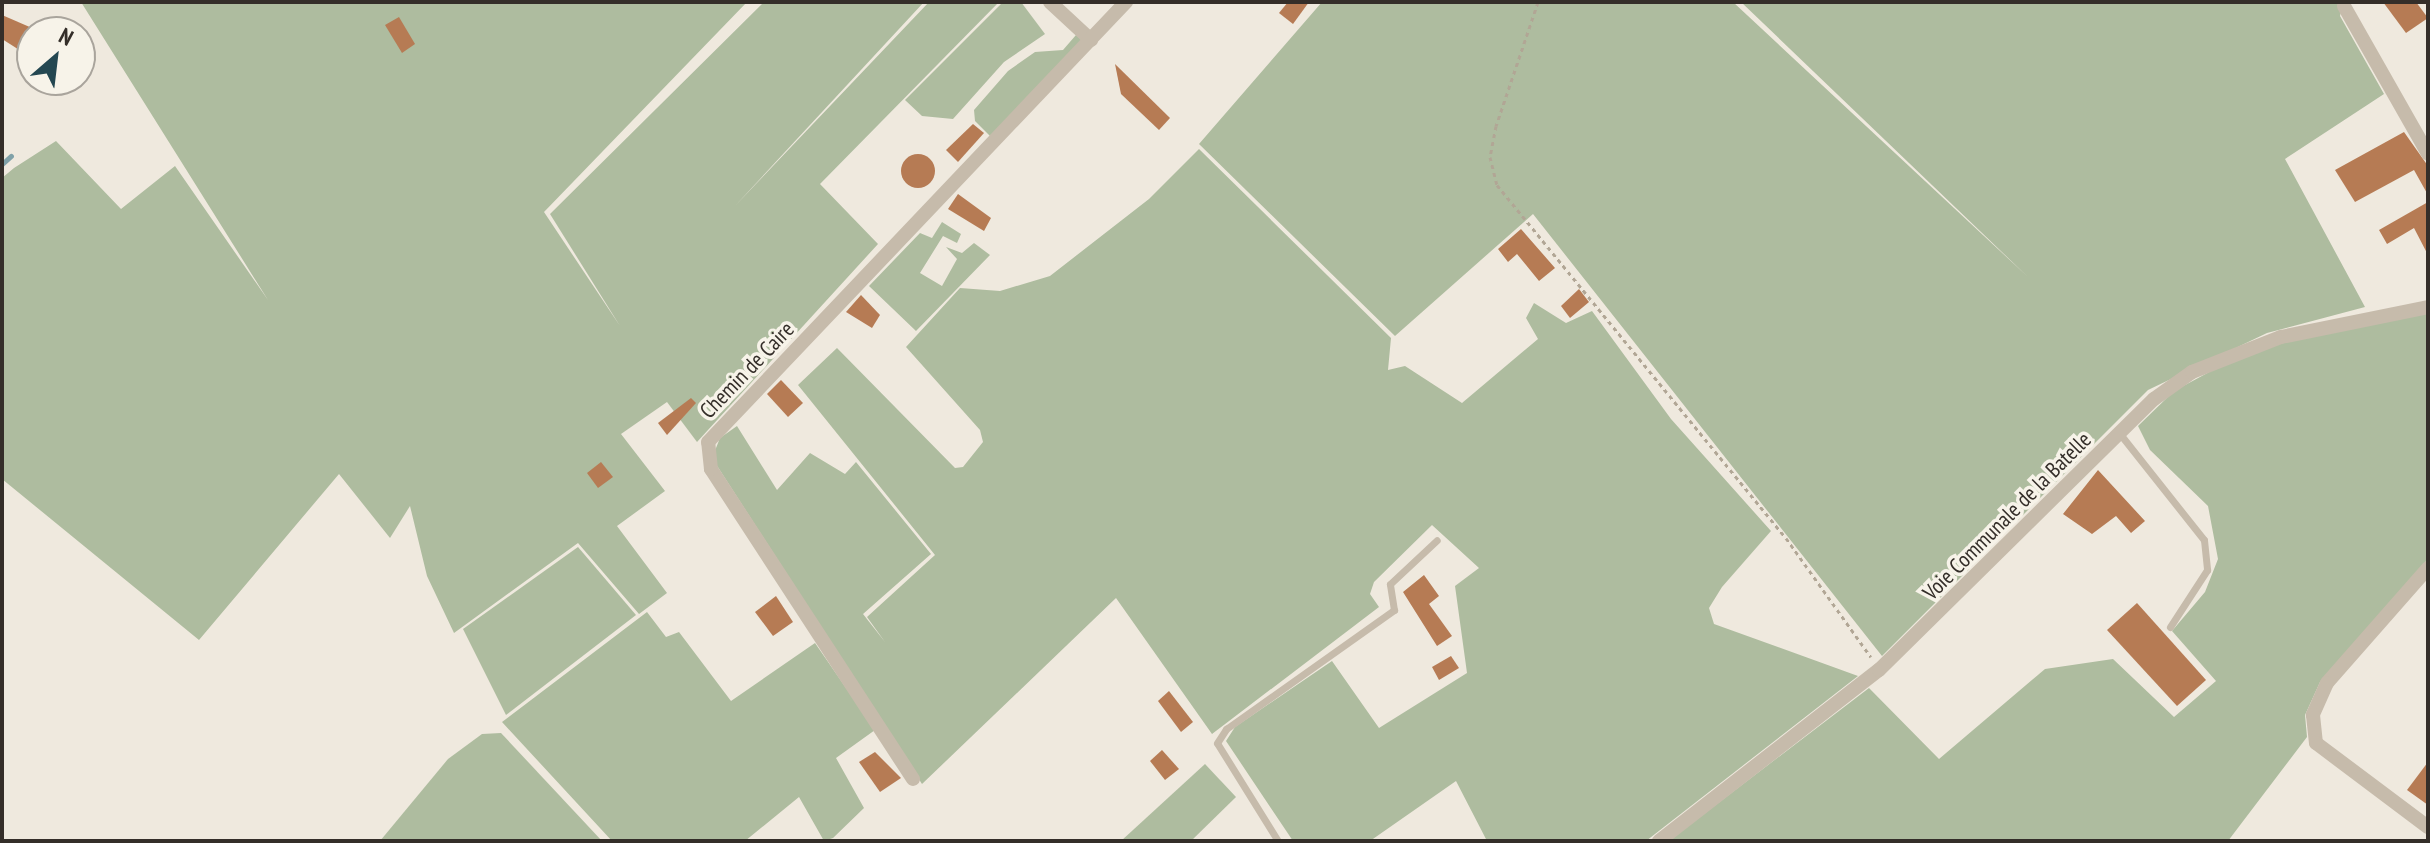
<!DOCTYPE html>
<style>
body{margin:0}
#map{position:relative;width:2430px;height:843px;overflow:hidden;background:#efe9de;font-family:"PT Sans Narrow",sans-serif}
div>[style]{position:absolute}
.green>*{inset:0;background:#aebc9f}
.stream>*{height:5px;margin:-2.5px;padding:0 2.5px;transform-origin:2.5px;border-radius:2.5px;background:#80a1a8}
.building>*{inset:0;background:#b67b54}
.round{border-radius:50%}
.path>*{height:3px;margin-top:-1.5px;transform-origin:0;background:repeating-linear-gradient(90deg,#b1a695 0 4px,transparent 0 8px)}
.service>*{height:7px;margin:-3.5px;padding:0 3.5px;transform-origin:3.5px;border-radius:3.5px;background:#c6bbab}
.minor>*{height:14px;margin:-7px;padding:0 7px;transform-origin:7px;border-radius:7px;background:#c6bbab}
span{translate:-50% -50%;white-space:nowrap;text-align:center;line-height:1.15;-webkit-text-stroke:7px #f7f3e9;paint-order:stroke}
.street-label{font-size:22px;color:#342e29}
.frame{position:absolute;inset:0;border:4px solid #342e29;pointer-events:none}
.north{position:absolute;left:16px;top:16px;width:80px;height:80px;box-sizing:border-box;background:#f7f3e9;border:2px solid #a9a49c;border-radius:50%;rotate:28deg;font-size:22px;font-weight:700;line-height:32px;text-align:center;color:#342e29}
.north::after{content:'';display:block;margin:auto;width:28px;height:36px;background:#244751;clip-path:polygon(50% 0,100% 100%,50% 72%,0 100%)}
</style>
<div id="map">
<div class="green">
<i style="clip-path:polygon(81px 2px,747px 2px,544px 212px,620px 326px,550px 214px,764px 2px,924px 2px,734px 207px,929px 2px,999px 2px,820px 184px,878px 244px,697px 442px,667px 402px,621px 434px,665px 491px,617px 526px,667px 593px,639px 614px,578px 543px,454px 633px,427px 576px,410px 506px,390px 538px,339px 474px,199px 640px,2px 479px,2px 178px,14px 168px,56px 141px,121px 209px,175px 166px,268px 300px)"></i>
<i style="clip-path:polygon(1003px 2px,1021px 2px,1045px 34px,1004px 62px,953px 119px,922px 116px,905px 100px)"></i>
<i style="clip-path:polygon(1322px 2px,1733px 2px,2028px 277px,1741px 2px,2343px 2px,2340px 16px,2384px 94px,2285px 159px,2365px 307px,2267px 333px,2148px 390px,1882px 656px,1533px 214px,1395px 336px,1199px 144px)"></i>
<i style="clip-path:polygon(1076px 35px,1084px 42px,991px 137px,975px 121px,974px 110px,1008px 71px,1035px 52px,1063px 50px)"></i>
<i style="clip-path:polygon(1199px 149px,1391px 338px,1388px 370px,1405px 366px,1462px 403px,1538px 339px,1526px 318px,1534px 303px,1566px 323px,1592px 311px,1671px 419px,1771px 531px,1722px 587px,1709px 608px,1714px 624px,1858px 676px,1646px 841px,1487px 841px,1456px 781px,1370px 841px,1293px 841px,1226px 741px,1235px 727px,1332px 661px,1379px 728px,1467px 673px,1455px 586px,1479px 568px,1432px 525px,1374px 582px,1370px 594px,1379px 607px,1212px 734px,1116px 598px,922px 784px,712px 458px,720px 438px,737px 426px,777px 490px,810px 453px,845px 474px,856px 462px,931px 554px,863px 614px,885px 642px,867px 617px,935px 555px,798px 385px,837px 348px,955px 468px,963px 467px,983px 442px,980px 430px,906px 347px,960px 288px,1000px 291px,1050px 276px,1149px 199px)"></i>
<i style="clip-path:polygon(942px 222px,961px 234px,957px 243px,943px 236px,920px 273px,942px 286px,957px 259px,946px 247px,962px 253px,974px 243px,990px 255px,916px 331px,869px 286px,920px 233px,932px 238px)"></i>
<i style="clip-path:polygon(2428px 313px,2428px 559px,2320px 682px,2305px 715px,2307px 737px,2228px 841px,1671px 839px,1869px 688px,1939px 759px,2045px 669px,2113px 659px,2174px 717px,2216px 681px,2172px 631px,2205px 592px,2218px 559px,2208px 506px,2150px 450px,2138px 426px,2174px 391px,2226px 363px,2274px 344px)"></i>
<i style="clip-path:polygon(578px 547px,636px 615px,506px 715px,463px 629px)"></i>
<i style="clip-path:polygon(647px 612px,666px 637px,679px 632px,731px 701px,815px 643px,875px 730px,836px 758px,864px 808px,833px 838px,824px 841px,799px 797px,745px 841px,612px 841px,502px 722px)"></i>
<i style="clip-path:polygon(501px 733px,602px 841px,380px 841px,448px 759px,482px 734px)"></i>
<i style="clip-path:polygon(1205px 764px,1236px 797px,1191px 841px,1121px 841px)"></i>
</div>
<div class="stream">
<i style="left:2px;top:164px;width:12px;rotate:-42deg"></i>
</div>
<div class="building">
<i style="clip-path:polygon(1288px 2px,1309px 2px,1293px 24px,1279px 13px)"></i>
<i style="clip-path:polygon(2383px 2px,2416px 2px,2428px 18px,2406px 33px)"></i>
<i style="clip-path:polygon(2px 15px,32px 28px,32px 58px,2px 39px)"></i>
<i style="clip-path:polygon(399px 17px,415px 44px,402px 53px,385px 25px)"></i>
<i style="clip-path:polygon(1115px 64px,1170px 118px,1159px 130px,1121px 94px)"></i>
<i style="clip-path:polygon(973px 124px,984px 133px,958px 162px,946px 150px)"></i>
<i style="clip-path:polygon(2404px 132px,2428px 166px,2428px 195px,2414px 170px,2355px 202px,2335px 170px)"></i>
<i class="round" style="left:901px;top:154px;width:34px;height:34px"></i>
<i style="clip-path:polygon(958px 194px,991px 218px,984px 231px,948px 209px)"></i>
<i style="clip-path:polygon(2428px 202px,2428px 255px,2414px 228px,2387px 244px,2379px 230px)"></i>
<i style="clip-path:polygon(1521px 229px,1555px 268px,1539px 281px,1517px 254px,1508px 262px,1498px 249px)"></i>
<i style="clip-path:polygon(1579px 289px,1589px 302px,1570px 318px,1561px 306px)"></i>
<i style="clip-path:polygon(861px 295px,880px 315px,872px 328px,846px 312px)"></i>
<i style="clip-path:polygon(781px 380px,803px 403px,788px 417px,767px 394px)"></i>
<i style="clip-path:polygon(691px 398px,696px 403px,667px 435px,658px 423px)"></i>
<i style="clip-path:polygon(601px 462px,613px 477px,598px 488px,587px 473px)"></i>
<i style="clip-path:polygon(2098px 470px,2145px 521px,2131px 533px,2116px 516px,2092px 534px,2063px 514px)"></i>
<i style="clip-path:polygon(1424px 575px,1439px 596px,1429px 604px,1452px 636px,1437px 646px,1403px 592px)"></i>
<i style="clip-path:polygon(776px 596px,793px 622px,773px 636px,755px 612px)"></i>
<i style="clip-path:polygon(2137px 603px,2206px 680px,2177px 706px,2107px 630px)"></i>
<i style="clip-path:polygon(1451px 656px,1459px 668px,1439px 680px,1432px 667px)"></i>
<i style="clip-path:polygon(1169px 691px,1193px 722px,1181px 732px,1158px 701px)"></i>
<i style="clip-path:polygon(1162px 750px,1179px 769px,1165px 780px,1150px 761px)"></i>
<i style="clip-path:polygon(875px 752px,901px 778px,880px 792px,859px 762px)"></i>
<i style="clip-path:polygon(2428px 762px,2428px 805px,2407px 790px)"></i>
</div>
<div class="path">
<i style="left:1538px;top:2px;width:131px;rotate:108.7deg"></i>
<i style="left:1496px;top:126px;width:32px;rotate:101deg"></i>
<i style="left:1490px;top:157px;width:29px;rotate:76deg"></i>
<i style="left:1497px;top:185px;width:456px;rotate:50.7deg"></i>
<i style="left:1786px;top:538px;width:146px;rotate:54.5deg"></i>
</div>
<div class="service">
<i style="left:2120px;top:434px;width:135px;rotate:51.6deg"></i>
<i style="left:2204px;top:540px;width:30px;rotate:84deg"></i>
<i style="left:2207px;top:570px;width:68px;rotate:123deg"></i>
<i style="left:1278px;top:841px;width:115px;rotate:-121.9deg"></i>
<i style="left:1217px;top:743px;width:17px;rotate:-57deg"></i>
<i style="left:1226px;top:729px;width:206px;rotate:-35.3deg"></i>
<i style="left:1394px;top:610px;width:26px;rotate:-99deg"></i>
<i style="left:1390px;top:584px;width:64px;rotate:-43.1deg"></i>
</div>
<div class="minor">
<i style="left:1050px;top:2px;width:56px;rotate:42.8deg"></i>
<i style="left:2344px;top:6px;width:170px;rotate:60.4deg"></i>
<i style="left:2428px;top:568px;width:153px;rotate:131.3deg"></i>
<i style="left:2327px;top:683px;width:35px;rotate:114deg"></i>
<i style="left:2313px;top:715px;width:28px;rotate:84deg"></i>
<i style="left:2316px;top:743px;width:140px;rotate:36.9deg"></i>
<i style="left:913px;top:779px;width:370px;rotate:-123.1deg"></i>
<i style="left:711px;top:469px;width:27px;rotate:-96deg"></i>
<i style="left:708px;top:442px;width:607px;rotate:-46.47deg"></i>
<i style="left:1659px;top:841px;width:279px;rotate:-37.9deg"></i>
<i style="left:1879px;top:670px;width:386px;rotate:-44.6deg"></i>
<i style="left:2154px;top:399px;width:47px;rotate:-35.4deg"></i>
<i style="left:2192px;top:372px;width:96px;rotate:-21.5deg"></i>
<i style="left:2281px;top:337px;width:150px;rotate:-11.5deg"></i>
</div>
<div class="street-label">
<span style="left:747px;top:370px;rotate:-46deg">Chemin de Caire</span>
<span style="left:2007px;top:516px;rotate:-45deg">Voie Communale de la Batelle</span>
</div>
<div class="frame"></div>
<div class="north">N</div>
</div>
